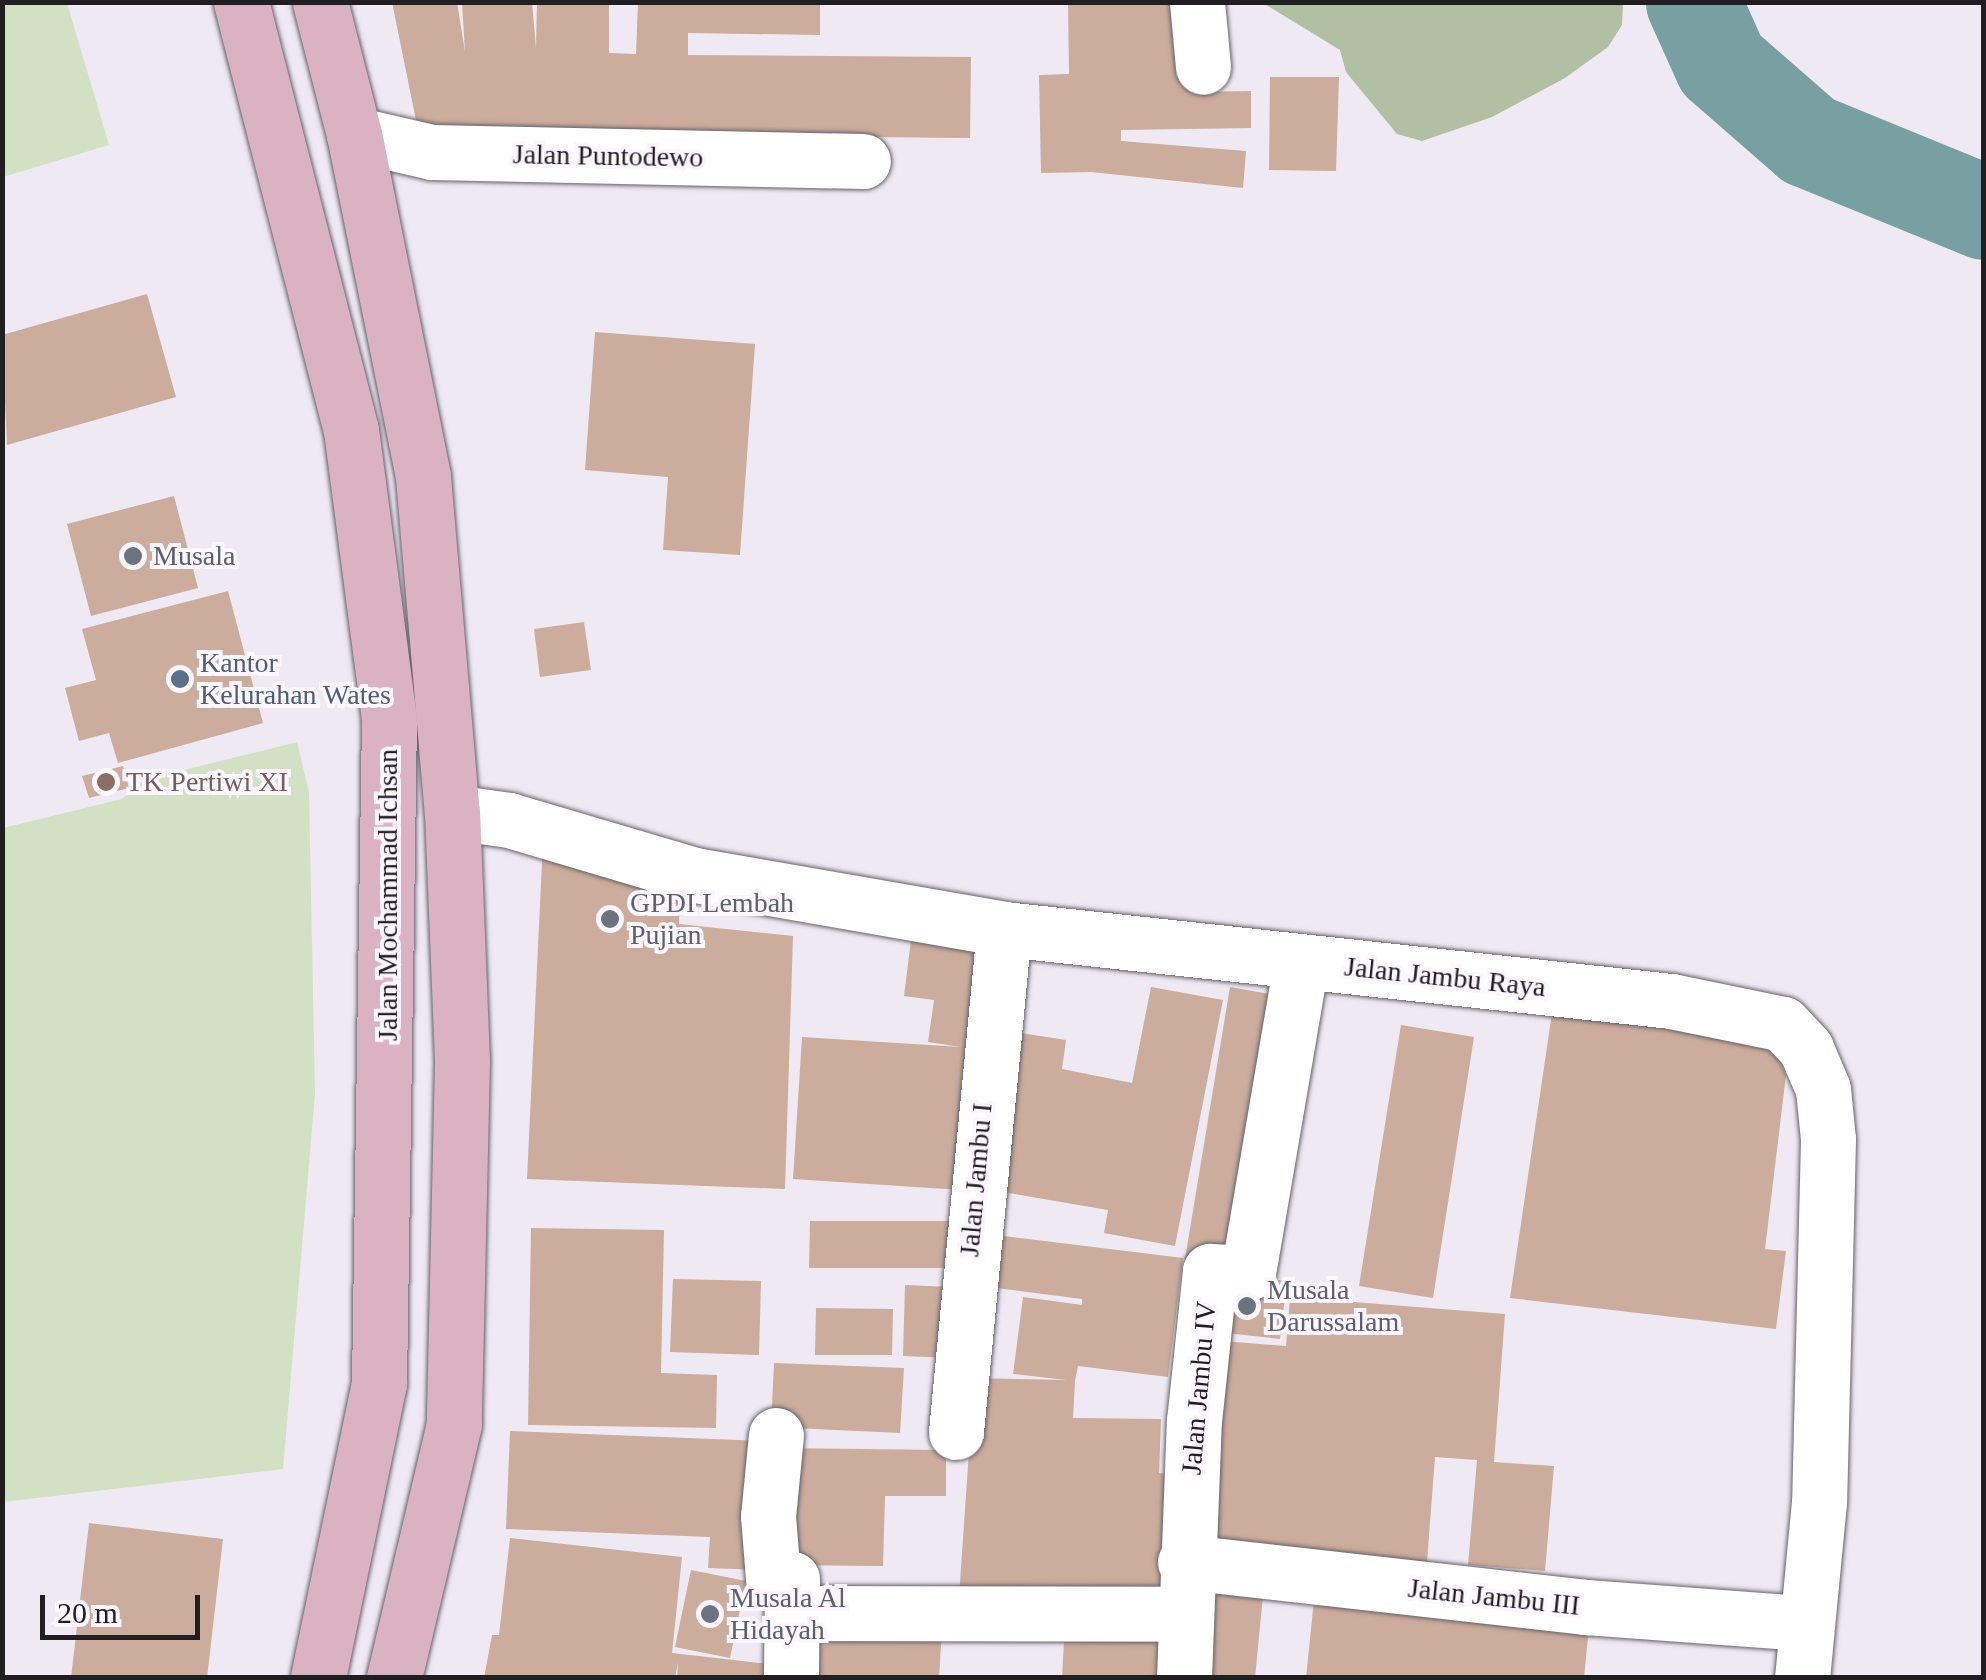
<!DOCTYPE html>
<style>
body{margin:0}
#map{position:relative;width:1986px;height:1680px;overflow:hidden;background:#eee9f2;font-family:Georgia,serif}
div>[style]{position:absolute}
.green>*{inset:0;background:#d2e1c3}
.forest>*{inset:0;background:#b1bfa2}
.river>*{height:95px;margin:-47.5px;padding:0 47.5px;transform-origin:47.5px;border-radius:47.5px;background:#789fa1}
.building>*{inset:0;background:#ccac9d}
.roads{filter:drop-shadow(0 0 2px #66626a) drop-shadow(0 0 2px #66626a)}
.minor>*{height:55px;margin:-27.5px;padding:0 27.5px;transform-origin:27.5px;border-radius:27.5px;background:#fff}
.major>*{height:55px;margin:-27.5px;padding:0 27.5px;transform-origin:27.5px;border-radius:27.5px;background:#dbb1c4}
.dots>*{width:28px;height:28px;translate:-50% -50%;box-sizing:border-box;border:5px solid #fbf6ff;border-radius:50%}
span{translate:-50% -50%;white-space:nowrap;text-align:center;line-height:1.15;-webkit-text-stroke:8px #fbf6ff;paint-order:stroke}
.street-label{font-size:28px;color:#201e21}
.worship-label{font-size:28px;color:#5b616d}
.left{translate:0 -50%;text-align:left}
.service-label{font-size:28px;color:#4e5e75}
.education-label{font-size:28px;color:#785e54}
.frame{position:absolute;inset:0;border:5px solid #201e21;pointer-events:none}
.scale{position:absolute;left:40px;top:1595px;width:160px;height:45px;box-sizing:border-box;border:5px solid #201e21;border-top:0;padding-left:12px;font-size:30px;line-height:35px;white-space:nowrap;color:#201e21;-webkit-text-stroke:8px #fbf6ff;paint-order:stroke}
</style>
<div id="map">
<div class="green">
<i style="clip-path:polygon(3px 2px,67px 3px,109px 145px,3px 177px)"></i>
<i style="clip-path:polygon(297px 742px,309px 792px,315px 1094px,283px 1469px,3px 1502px,3px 828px,122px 799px,144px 780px)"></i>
</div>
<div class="forest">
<i style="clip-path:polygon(1263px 3px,1623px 3px,1622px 25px,1608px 47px,1565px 78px,1492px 117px,1422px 141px,1397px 134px,1346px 72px,1340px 50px)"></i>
</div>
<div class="river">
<i style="left:1693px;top:2px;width:68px;rotate:65.7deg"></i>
<i style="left:1721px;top:64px;width:116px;rotate:41.1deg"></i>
<i style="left:1808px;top:140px;width:190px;rotate:22.2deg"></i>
</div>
<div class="building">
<i style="clip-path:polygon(392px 2px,457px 2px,465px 52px,462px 2px,532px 2px,536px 48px,537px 2px,609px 2px,609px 53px,636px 54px,638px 2px,820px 2px,820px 35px,688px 33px,688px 55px,971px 57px,970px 138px,544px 134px,421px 145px)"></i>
<i style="clip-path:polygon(1068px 2px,1189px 2px,1190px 92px,1251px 91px,1251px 128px,1121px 130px,1121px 141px,1246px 151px,1243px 188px,1091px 172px,1041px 173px,1039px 75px,1069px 74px)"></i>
<i style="clip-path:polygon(1270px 77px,1339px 77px,1336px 171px,1269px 170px)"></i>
<i style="clip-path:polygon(147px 294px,176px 397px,7px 445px,2px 335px)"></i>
<i style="clip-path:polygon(595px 332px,755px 344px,740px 555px,663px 550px,668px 477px,585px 470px)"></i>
<i style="clip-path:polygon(174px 496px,198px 588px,91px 616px,67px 524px)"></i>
<i style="clip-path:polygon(228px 591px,263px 723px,118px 763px,109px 733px,79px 741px,65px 688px,96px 680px,82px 629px)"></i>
<i style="clip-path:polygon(584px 622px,591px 670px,540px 677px,534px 629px)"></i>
<i style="clip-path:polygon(123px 766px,129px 788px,89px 798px,82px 776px)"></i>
<i style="clip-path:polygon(543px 841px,681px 881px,679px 924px,793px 936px,785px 1189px,527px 1179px)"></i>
<i style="clip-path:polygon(911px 940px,985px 950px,961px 1190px,793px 1179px,802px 1037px,961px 1047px,928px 1042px,934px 1000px,904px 996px)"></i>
<i style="clip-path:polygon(1151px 987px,1223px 1000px,1175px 1246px,1104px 1233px,1108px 1210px,986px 1189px,1008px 1031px,1066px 1040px,1062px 1069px,1132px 1083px)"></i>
<i style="clip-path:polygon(1230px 987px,1286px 997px,1241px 1268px,1185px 1259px)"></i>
<i style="clip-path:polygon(1552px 1013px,1772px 1039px,1786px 1075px,1765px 1249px,1786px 1251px,1776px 1329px,1510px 1298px)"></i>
<i style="clip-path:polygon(1401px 1025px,1474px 1037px,1433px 1298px,1359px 1286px)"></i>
<i style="clip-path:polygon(810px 1221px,956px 1221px,956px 1268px,809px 1268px)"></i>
<i style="clip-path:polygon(531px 1228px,664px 1230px,661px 1373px,717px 1375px,716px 1428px,528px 1425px)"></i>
<i style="clip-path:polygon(987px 1234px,1183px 1258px,1168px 1377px,1078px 1366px,1075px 1381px,1073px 1418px,1161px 1419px,1159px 1473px,1168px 1474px,1164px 1594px,959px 1597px,974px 1378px,1067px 1380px,1013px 1374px,1023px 1297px,1082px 1305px,1082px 1299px,980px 1286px)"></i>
<i style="clip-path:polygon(1215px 1273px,1287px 1281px,1280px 1339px,1208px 1331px)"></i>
<i style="clip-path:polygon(673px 1279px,761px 1281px,759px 1355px,670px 1352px)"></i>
<i style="clip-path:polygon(905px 1285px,953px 1287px,950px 1358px,903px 1356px)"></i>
<i style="clip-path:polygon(1290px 1297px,1505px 1314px,1494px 1462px,1554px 1466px,1545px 1571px,1468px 1565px,1477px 1460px,1435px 1457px,1427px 1562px,1193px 1544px,1211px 1340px,1286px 1346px)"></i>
<i style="clip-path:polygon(816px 1308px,893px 1309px,892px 1355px,815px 1355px)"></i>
<i style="clip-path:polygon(774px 1363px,904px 1368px,900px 1433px,771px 1427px)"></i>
<i style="clip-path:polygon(510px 1431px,766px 1441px,760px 1570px,708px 1568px,710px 1537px,506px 1529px)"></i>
<i style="clip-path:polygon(779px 1448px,946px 1450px,946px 1496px,885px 1496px,883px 1566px,777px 1565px)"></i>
<i style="clip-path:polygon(89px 1523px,223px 1539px,207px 1678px,71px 1678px)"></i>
<i style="clip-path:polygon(510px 1538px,682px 1557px,672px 1653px,778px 1665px,777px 1678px,677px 1678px,678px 1662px,675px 1678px,484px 1678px,492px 1635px,499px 1635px)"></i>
<i style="clip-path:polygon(691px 1570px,746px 1581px,730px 1658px,675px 1647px)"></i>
<i style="clip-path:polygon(1212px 1580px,1264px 1585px,1255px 1678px,1201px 1678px)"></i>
<i style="clip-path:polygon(1315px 1590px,1590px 1617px,1584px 1678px,1306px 1678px)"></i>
<i style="clip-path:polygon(811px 1622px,942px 1628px,939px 1678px,809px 1678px)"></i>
<i style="clip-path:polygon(1065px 1623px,1161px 1627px,1176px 1678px,1062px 1678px)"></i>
</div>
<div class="roads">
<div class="minor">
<i style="left:1197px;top:2px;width:65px;rotate:84.7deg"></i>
<i style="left:354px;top:134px;width:80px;rotate:13deg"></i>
<i style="left:432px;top:152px;width:431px;rotate:1.2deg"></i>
<i style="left:452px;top:812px;width:58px;rotate:8deg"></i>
<i style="left:509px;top:820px;width:194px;rotate:16.5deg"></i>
<i style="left:695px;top:875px;width:314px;rotate:9.9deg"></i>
<i style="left:1004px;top:929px;width:671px;rotate:6.16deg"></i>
<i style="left:1671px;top:1001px;width:114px;rotate:11.6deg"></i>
<i style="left:1783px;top:1024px;width:34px;rotate:47deg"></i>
<i style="left:1806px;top:1049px;width:43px;rotate:67deg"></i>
<i style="left:1823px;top:1089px;width:50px;rotate:84.3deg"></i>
<i style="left:1828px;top:1139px;width:363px;rotate:91.4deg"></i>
<i style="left:1819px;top:1502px;width:177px;rotate:95.5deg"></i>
<i style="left:956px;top:1432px;width:505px;rotate:-84.55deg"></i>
<i style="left:776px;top:1435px;width:81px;rotate:95.6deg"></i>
<i style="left:768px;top:1516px;width:62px;rotate:85.4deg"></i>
<i style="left:773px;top:1578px;width:19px;rotate:3deg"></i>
<i style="left:792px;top:1579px;width:99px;rotate:90.6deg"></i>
<i style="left:1185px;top:1562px;width:404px;rotate:6.4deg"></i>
<i style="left:1586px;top:1607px;width:219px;rotate:4.2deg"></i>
<i style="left:792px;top:1613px;width:392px;rotate:0.1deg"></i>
<i style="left:1184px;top:1678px;width:257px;rotate:-87.8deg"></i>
<i style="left:1194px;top:1421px;width:151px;rotate:-83.9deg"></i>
<i style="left:1210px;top:1271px;width:38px;rotate:3deg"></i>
<i style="left:1248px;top:1273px;width:315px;rotate:-80.3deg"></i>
</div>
<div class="major">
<i style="left:241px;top:2px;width:442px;rotate:75.6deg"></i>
<i style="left:351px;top:430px;width:290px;rotate:82.5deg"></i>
<i style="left:389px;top:718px;width:665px;rotate:90.86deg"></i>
<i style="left:379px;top:1383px;width:301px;rotate:101.7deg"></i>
<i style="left:320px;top:2px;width:136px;rotate:75.6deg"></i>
<i style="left:354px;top:134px;width:350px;rotate:78.6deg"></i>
<i style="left:423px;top:477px;width:336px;rotate:85.1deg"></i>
<i style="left:452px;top:812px;width:249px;rotate:87.7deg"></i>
<i style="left:462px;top:1061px;width:363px;rotate:91.3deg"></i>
<i style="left:454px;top:1424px;width:261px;rotate:103.3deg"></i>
</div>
</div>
<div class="dots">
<i style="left:133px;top:556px;background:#6b7280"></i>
<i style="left:180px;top:679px;background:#5c6f8a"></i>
<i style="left:106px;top:782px;background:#8d6e63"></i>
<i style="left:610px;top:919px;background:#6b7280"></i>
<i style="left:1247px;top:1306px;background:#6b7280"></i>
<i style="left:710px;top:1614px;background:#6b7280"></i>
</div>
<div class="street-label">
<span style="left:608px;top:156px;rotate:1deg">Jalan Puntodewo</span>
<span style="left:388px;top:895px;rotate:-90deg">Jalan Mochammad Ichsan</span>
<span style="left:1445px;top:977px;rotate:6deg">Jalan Jambu Raya</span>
<span style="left:976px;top:1180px;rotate:-85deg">Jalan Jambu I</span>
<span style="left:1199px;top:1388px;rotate:-85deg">Jalan Jambu IV</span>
<span style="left:1494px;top:1597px;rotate:6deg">Jalan Jambu III</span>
</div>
<div class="worship-label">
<span class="left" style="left:153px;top:556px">Musala</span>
<span class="left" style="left:630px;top:919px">GPDI Lembah<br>Pujian</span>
<span class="left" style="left:1267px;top:1306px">Musala<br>Darussalam</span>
<span class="left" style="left:730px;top:1614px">Musala Al<br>Hidayah</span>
</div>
<div class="service-label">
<span class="left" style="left:200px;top:679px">Kantor<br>Kelurahan Wates</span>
</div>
<div class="education-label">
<span class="left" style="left:126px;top:782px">TK Pertiwi XI</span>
</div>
<div class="frame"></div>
<div class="scale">20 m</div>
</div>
